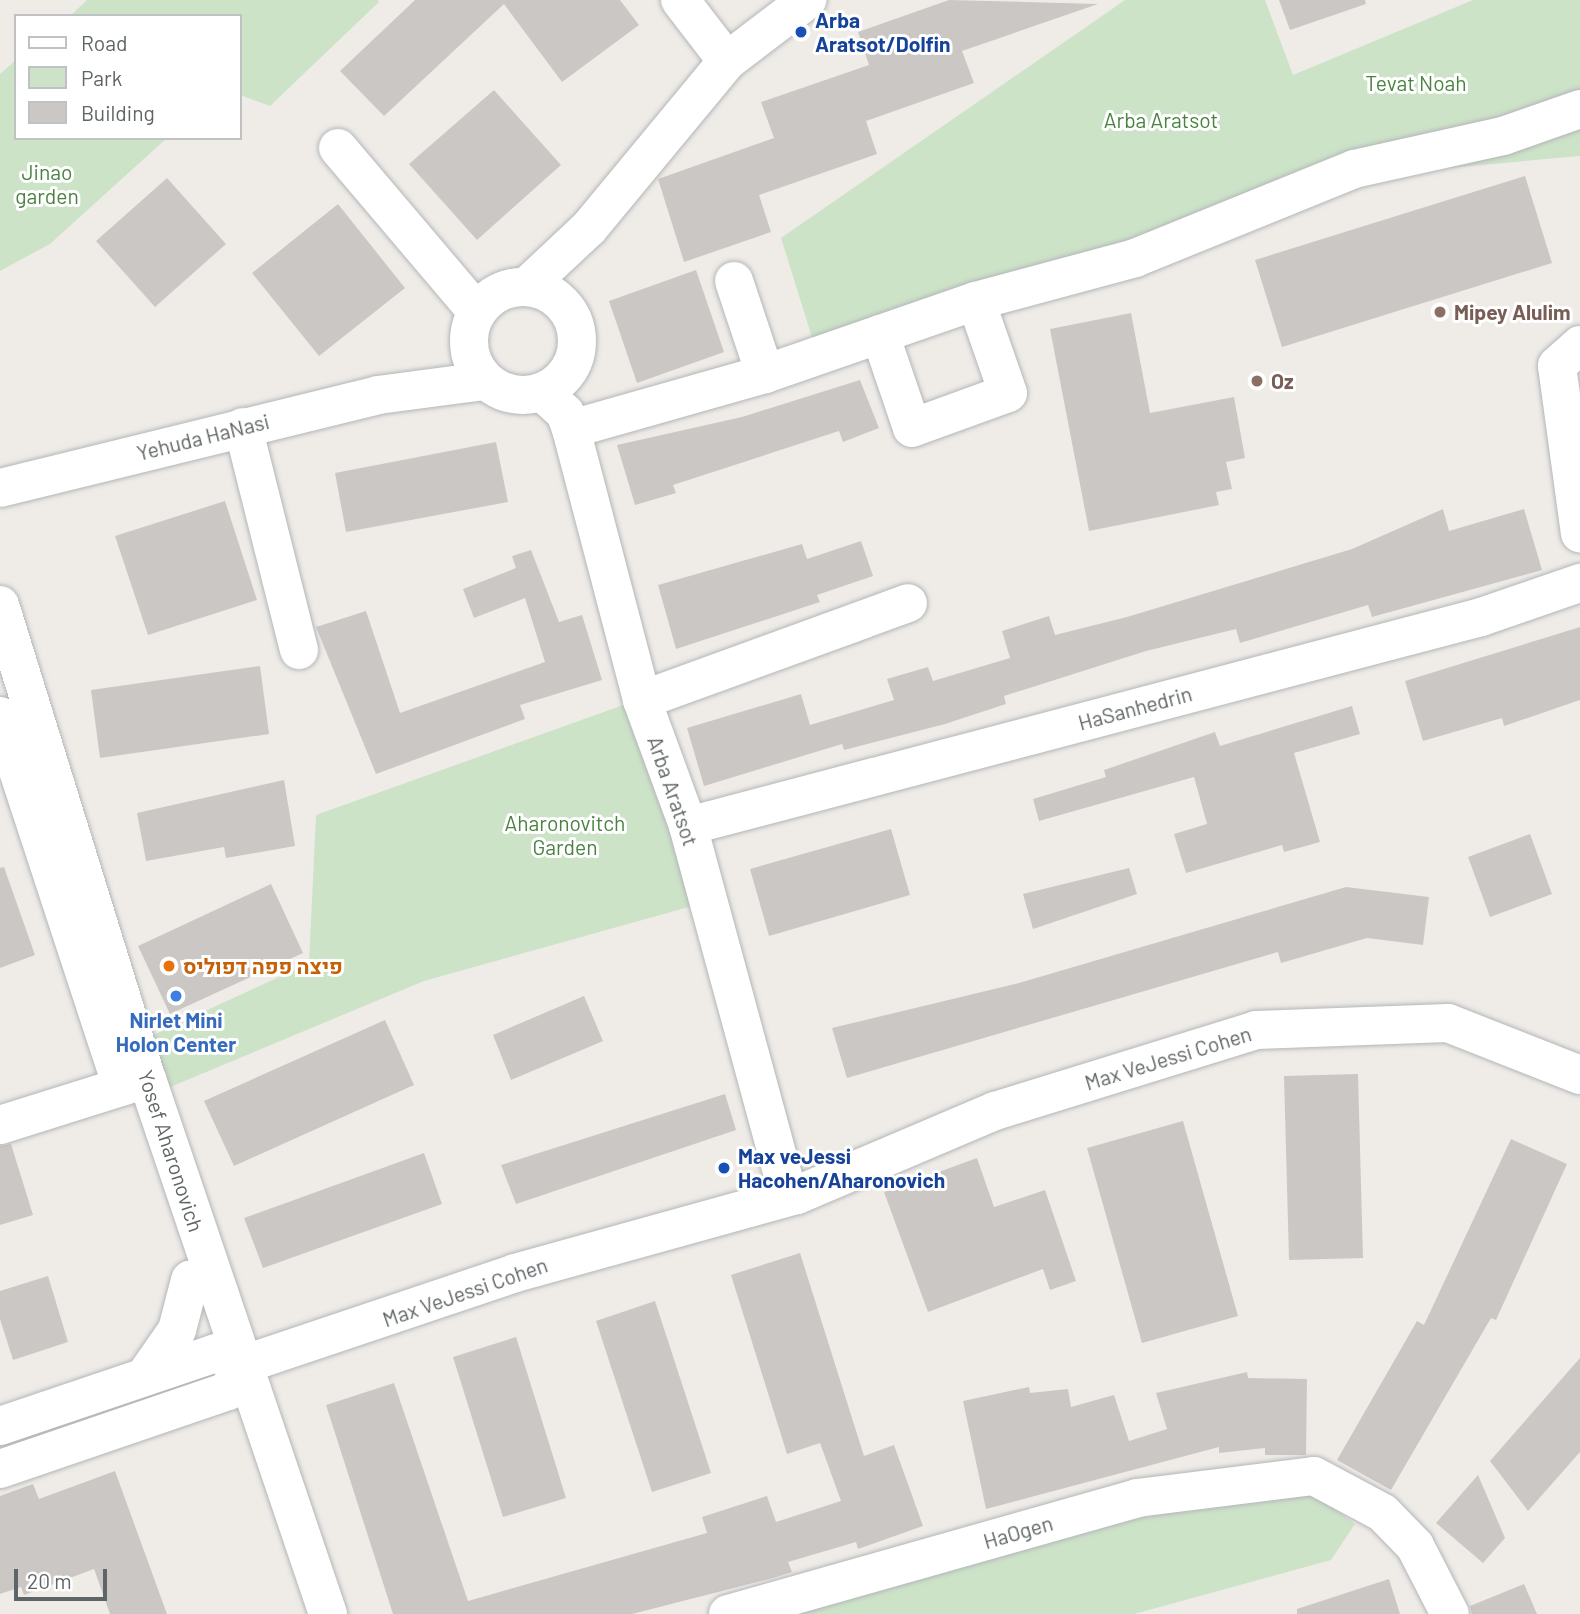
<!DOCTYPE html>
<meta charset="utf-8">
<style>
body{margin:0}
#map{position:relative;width:1580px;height:1614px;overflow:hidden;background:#efece8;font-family:Barlow,Heebo,sans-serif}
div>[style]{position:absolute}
.green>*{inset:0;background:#cde3c8}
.building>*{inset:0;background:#cbc7c5}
.roads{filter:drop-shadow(0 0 2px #b3b6b8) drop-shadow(0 0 2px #b3b6b8)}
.minor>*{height:38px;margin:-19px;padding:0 19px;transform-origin:19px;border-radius:19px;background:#fff}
.minor>.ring{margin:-19px;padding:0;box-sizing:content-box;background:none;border:38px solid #fff;border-radius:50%}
.dots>*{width:19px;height:19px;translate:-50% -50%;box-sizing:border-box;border:4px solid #fff;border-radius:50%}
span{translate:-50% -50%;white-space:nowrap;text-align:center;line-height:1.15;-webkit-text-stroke:6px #fff;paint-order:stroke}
.transit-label{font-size:21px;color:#164399;font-weight:700}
.left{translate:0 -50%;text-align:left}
.park-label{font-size:21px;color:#4b8242}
.education-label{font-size:21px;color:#785e54;font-weight:700}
.street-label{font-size:21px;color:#5f6466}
.food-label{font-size:21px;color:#c56008;font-weight:700}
.shop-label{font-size:21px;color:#366cbe;font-weight:700}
.legend{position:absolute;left:14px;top:14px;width:228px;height:126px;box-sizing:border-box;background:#fff;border:2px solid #bfc1c2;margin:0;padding:9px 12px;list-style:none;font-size:21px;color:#5f6466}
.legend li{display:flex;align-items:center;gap:14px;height:35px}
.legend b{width:35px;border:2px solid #bfc1c2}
.scale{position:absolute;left:14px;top:1569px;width:93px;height:32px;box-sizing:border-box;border:4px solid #5f6466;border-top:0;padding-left:9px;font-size:21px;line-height:24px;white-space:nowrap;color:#5f6466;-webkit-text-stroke:5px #fff;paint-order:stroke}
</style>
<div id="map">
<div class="green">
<i style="clip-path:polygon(87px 0,378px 0,379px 2px,270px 106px,240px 95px,240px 16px,70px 16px)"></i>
<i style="clip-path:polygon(1125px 0,1265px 0,1293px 75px,1473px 0,1580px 0,1580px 156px,1361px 176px,820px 363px,781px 238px)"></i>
<i style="clip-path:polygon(16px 60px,16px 138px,167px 138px,50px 244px,0 271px,0 74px)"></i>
<i style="clip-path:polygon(629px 703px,696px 905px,424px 981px,168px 1088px,149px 1037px,309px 963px,316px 815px)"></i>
<i style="clip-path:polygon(1309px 1490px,1355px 1524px,1331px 1560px,1134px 1614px,790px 1614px,1140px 1518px)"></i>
</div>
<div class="building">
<i style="clip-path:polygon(415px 0,620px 0,639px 25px,562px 82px,504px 4px,384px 116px,340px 71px)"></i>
<i style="clip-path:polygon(949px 0,1098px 4px,962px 51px,974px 83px,866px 121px,877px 154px,759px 195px,771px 232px,684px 262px,658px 179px,774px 138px,761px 102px,869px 65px,858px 32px)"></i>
<i style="clip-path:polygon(1279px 0,1365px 0,1366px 4px,1290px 30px)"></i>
<i style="clip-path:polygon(494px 90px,561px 165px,477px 240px,409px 164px)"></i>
<i style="clip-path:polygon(1525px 176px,1552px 263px,1282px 347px,1255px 260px)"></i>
<i style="clip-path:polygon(167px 178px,226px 244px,155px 307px,96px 241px)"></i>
<i style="clip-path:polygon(338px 204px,405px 288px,319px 356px,252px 273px)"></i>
<i style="clip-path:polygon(696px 270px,724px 352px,637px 383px,609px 301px)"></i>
<i style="clip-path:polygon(1131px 313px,1150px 413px,1234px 397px,1245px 458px,1226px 462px,1232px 489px,1216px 492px,1219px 505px,1089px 531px,1050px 329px)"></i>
<i style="clip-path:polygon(860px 380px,879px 428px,843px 442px,839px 431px,673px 485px,676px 493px,635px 505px,617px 445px,742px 417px)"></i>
<i style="clip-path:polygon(496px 442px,508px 502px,346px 532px,335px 473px)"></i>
<i style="clip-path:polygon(225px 501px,257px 600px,148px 635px,115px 536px)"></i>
<i style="clip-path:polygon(1443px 509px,1449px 531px,1524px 509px,1542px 570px,1372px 617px,1368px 605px,1240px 643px,1236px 629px,1146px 651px,1004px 696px,1006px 704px,945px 724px,844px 750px,842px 744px,704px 786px,687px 728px,801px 694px,810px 725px,894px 700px,887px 679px,928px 667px,933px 681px,1010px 658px,1002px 631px,1049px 616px,1055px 635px,1127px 617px,1352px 549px)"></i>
<i style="clip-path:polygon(861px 541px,873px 576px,817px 595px,820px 602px,676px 649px,658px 585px,802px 544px,807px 559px)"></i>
<i style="clip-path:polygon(531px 550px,559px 622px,582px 615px,602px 680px,520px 705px,525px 719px,376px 774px,316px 627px,366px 611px,400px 713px,545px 662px,525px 598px,474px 618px,463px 589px,516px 568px,512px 556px)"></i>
<i style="clip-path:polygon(1580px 627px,1580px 700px,1504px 726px,1502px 718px,1423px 741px,1405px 681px)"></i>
<i style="clip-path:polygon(260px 666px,269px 734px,100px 758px,91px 690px)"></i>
<i style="clip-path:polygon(1352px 706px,1360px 734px,1294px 753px,1320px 842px,1284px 852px,1282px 845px,1186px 873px,1174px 834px,1207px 824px,1194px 777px,1039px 821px,1033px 799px,1106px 777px,1104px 770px,1215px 732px,1220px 746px)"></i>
<i style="clip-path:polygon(284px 780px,295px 846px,226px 858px,224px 847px,146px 861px,137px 813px)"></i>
<i style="clip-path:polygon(891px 829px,910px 895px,769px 936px,750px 869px)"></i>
<i style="clip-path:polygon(1530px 834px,1552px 894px,1490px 917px,1468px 857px)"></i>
<i style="clip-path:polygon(4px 867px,35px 955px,0 968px,0 868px)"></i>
<i style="clip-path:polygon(1129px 868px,1137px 894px,1033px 929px,1023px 894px)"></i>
<i style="clip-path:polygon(271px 884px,303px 953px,170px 1014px,138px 946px)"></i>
<i style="clip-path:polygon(1346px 887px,1429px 897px,1423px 945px,1367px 938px,1281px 963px,1278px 952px,847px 1078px,832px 1028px,1019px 983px)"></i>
<i style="clip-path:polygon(584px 996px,603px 1041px,511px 1080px,493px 1035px)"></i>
<i style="clip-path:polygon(385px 1020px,414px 1085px,234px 1166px,204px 1101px)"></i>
<i style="clip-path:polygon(1358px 1074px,1363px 1258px,1289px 1260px,1284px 1076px)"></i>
<i style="clip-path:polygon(725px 1094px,736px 1130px,516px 1204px,501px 1165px)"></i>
<i style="clip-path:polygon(1183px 1121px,1238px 1316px,1142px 1343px,1087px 1148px)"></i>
<i style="clip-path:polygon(1511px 1139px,1567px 1164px,1496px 1320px,1491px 1318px,1391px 1490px,1337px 1460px,1417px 1321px,1424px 1325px)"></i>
<i style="clip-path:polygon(11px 1144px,33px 1215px,0 1225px,0 1146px)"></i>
<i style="clip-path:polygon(424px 1153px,442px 1204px,263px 1268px,244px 1218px)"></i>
<i style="clip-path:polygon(977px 1158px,994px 1207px,1045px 1190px,1076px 1281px,1050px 1290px,1043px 1269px,928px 1312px,884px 1192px)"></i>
<i style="clip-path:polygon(800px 1253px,864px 1456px,894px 1445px,923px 1526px,858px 1549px,856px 1542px,788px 1562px,792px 1572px,773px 1578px,632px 1614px,393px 1614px,326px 1405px,394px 1383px,468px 1601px,707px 1533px,702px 1517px,767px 1496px,776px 1522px,841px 1501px,820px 1443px,787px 1454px,731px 1275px)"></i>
<i style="clip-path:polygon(48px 1276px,68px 1342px,13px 1360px,0 1319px,0 1291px)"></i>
<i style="clip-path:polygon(655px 1301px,711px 1473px,652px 1492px,596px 1321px)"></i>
<i style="clip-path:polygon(516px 1337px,566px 1498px,503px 1517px,453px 1357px)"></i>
<i style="clip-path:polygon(1580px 1358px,1580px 1452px,1528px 1511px,1490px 1461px)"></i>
<i style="clip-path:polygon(1247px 1372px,1248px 1378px,1307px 1379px,1306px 1455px,1265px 1455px,1265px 1448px,1219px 1453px,1219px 1447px,986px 1509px,963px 1401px,1029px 1387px,1030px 1393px,1068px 1389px,1071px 1407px,1114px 1395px,1129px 1441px,1167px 1429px,1156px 1393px)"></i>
<i style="clip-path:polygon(115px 1471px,167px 1614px,110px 1614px,94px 1569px,24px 1595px,21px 1587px,0 1594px,0 1496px,33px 1484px,39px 1499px)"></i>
<i style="clip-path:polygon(1478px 1475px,1505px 1538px,1483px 1563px,1436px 1523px)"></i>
<i style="clip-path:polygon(1389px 1579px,1400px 1614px,1297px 1614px,1297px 1609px)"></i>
<i style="clip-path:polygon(1524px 1584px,1537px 1614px,1472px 1614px,1470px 1606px)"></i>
</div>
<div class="roads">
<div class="minor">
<i style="left:680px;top:0;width:77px;rotate:52.4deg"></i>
<i style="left:338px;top:148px;width:215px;rotate:49.7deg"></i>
<i style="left:734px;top:281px;width:98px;rotate:71.6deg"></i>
<i style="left:527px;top:286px;width:85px;rotate:-43.1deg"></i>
<i style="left:589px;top:228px;width:217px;rotate:-50.4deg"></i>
<i style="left:727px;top:61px;width:101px;rotate:-37.3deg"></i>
<i class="ring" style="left:469px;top:287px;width:70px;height:70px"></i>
<i style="left:880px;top:334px;width:99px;rotate:71.2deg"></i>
<i style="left:912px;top:428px;width:102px;rotate:-20deg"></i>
<i style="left:1008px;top:393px;width:97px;rotate:-109.2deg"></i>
<i style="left:1580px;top:345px;width:31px;rotate:138deg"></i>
<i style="left:1557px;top:366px;width:169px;rotate:82.2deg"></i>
<i style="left:543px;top:393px;width:30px;rotate:42deg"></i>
<i style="left:565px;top:413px;width:17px;rotate:69deg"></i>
<i style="left:571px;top:429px;width:280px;rotate:75.3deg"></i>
<i style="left:642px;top:700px;width:134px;rotate:69.9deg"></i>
<i style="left:688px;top:826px;width:370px;rotate:74.8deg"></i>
<i style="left:785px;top:1183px;width:17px;rotate:45deg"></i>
<i style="left:243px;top:427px;width:230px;rotate:75.9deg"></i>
<i style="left:571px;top:429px;width:202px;rotate:-15.8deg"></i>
<i style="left:765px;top:374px;width:223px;rotate:-19.1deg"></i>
<i style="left:976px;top:301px;width:165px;rotate:-15.1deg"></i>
<i style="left:1135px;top:258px;width:236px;rotate:-22.1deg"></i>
<i style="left:1354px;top:169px;width:153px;rotate:-12.5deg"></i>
<i style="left:1503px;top:136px;width:82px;rotate:-19.3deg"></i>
<i style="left:0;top:488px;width:389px;rotate:-13.8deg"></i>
<i style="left:378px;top:395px;width:108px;rotate:-7.5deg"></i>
<i style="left:0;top:605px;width:496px;rotate:72.8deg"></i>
<i style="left:147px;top:1079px;width:565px;rotate:71.31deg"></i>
<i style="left:642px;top:700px;width:283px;rotate:-20deg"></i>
<i style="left:0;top:716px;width:390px;rotate:71.8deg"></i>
<i style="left:688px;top:826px;width:820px;rotate:-14.76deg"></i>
<i style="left:1481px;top:617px;width:105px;rotate:-19deg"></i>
<i style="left:0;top:1125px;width:154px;rotate:-17.4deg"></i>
<i style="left:242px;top:1365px;width:288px;rotate:-18.6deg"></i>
<i style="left:515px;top:1273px;width:293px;rotate:-15.5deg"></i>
<i style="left:797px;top:1195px;width:215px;rotate:-23deg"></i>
<i style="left:995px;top:1111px;width:273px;rotate:-17.2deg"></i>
<i style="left:1256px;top:1030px;width:192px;rotate:-2.1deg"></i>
<i style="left:1448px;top:1023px;width:142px;rotate:21.5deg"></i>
<i style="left:145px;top:1376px;width:56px;rotate:-55.2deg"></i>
<i style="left:177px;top:1330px;width:52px;rotate:-75.4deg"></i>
<i style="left:0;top:1426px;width:228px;rotate:-18.7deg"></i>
<i style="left:216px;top:1353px;width:29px;rotate:25deg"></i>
<i style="left:0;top:1469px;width:241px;rotate:-18.9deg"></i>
<i style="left:228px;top:1391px;width:30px;rotate:-62deg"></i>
<i style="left:728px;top:1614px;width:425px;rotate:-15.8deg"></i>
<i style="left:1137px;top:1498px;width:178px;rotate:-7.1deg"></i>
<i style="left:1314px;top:1476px;width:78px;rotate:28.2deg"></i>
<i style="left:1383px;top:1513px;width:46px;rotate:45.9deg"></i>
<i style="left:1415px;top:1546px;width:76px;rotate:62.8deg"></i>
</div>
</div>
<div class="dots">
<i style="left:801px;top:32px;background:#1a4fb4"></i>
<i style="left:1440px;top:312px;background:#8d6e63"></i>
<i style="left:1257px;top:381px;background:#8d6e63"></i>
<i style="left:169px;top:966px;background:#e8710a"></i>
<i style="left:176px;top:996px;background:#3f7fe0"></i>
<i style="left:724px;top:1168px;background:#1a4fb4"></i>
</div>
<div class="transit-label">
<span class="left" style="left:815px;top:32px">Arba<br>Aratsot/Dolfin</span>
<span class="left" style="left:738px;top:1168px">Max veJessi<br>Hacohen/Aharonovich</span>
</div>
<div class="park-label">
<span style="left:1416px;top:83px">Tevat Noah</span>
<span style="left:1161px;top:120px">Arba Aratsot</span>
<span style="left:47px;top:184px">Jinao<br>garden</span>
<span style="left:565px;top:835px">Aharonovitch<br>Garden</span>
</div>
<div class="education-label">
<span class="left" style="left:1454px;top:312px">Mipey Alulim</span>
<span class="left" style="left:1271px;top:381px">Oz</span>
</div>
<div class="street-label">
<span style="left:203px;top:437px;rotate:-14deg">Yehuda HaNasi</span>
<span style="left:1135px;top:708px;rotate:-15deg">HaSanhedrin</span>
<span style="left:673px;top:791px;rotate:71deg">Arba Aratsot</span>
<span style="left:1168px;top:1058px;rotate:-17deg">Max VeJessi Cohen</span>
<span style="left:171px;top:1151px;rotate:72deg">Yosef Aharonovich</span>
<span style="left:465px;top:1292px;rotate:-19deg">Max VeJessi Cohen</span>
<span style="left:1018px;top:1532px;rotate:-16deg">HaOgen</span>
</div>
<div class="food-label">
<span class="left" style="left:183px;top:966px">פיצה פפה דפוליס</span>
</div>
<div class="shop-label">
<span style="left:176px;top:1032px">Nirlet Mini<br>Holon Center</span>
</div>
<ul class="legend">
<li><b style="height:9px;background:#fff"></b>Road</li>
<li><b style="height:19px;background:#cde3c8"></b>Park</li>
<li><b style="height:19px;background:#cbc7c5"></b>Building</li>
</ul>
<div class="scale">20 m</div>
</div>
